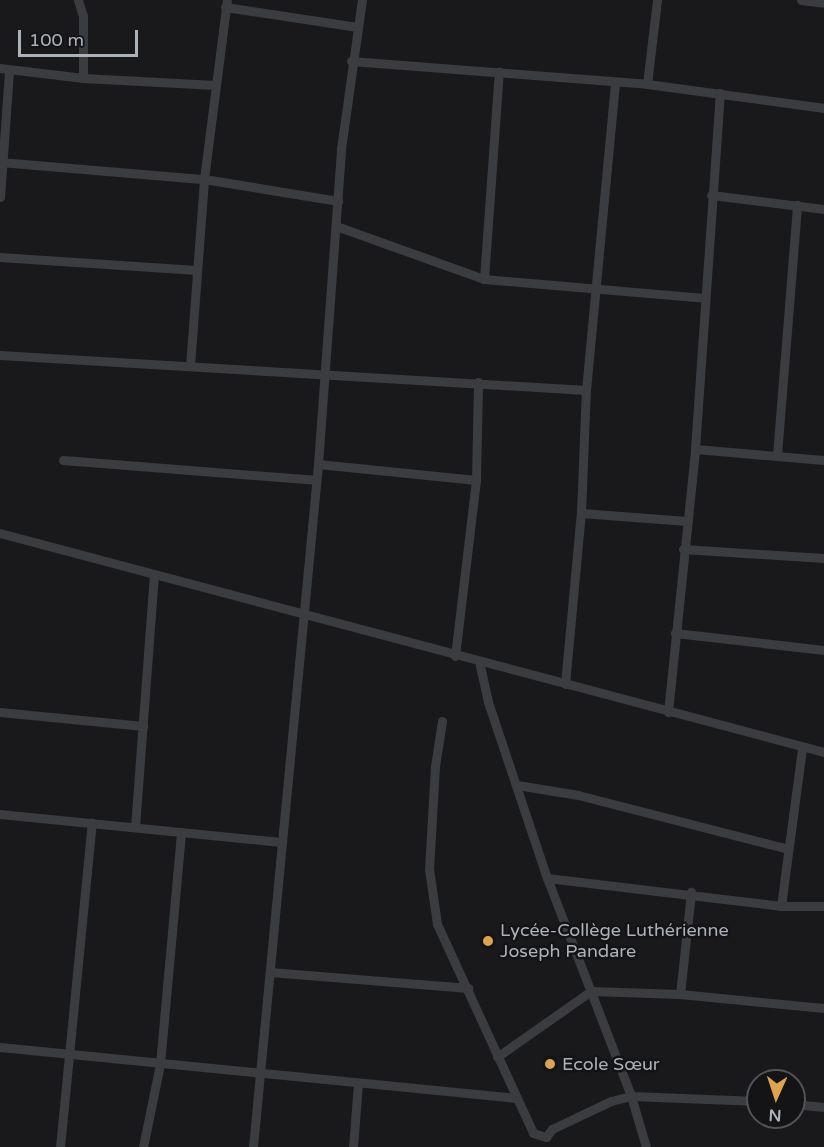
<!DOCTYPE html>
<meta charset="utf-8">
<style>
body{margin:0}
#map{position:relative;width:824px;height:1147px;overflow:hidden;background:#19191b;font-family:"Varela Round",sans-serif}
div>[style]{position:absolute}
.minor>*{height:9px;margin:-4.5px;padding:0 4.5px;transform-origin:4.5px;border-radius:4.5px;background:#3a3c3f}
.dots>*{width:16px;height:16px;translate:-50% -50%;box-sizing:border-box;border:3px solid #141416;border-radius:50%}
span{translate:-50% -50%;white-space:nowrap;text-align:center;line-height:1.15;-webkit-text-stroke:5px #141416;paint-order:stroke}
.poi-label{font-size:18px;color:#adb1b9}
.left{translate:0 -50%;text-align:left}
.north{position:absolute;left:746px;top:1069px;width:60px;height:60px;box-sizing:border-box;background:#141416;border:2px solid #515357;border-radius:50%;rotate:183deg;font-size:16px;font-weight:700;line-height:24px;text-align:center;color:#adb1b9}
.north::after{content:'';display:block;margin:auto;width:21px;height:27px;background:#dda34f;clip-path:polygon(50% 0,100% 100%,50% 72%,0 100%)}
.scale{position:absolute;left:18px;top:30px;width:120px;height:27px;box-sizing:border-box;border:3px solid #adb1b9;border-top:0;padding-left:8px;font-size:18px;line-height:21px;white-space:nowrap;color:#adb1b9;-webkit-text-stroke:4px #141416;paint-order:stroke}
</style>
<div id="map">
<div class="minor">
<i style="left:78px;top:0;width:17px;rotate:73deg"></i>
<i style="left:83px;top:16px;width:62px;rotate:90deg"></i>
<i style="left:801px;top:0;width:23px;rotate:7deg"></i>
<i style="left:225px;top:7px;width:134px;rotate:8.6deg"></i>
<i style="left:351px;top:61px;width:297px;rotate:4.4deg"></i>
<i style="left:647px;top:84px;width:179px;rotate:7.7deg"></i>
<i style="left:0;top:68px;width:84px;rotate:6.9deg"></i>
<i style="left:83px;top:78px;width:132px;rotate:3deg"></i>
<i style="left:647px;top:84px;width:85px;rotate:-83.2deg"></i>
<i style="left:0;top:162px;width:205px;rotate:4.8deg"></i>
<i style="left:204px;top:179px;width:136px;rotate:9.3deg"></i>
<i style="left:711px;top:195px;width:114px;rotate:7.1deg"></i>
<i style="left:0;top:197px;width:127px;rotate:-85.9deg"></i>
<i style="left:336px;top:226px;width:157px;rotate:19.7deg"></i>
<i style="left:484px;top:279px;width:221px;rotate:4.9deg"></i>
<i style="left:0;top:257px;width:197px;rotate:3.8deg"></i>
<i style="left:484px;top:279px;width:208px;rotate:-85.9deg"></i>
<i style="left:0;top:355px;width:587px;rotate:3.42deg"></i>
<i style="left:190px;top:366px;width:188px;rotate:-85.7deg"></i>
<i style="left:204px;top:179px;width:180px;rotate:-82.7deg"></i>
<i style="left:695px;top:449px;width:129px;rotate:4.9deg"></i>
<i style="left:777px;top:455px;width:251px;rotate:-85.4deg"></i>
<i style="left:63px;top:460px;width:253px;rotate:4.5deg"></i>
<i style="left:318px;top:464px;width:159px;rotate:5.8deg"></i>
<i style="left:581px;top:513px;width:106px;rotate:4.3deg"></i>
<i style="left:0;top:533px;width:853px;rotate:14.88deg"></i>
<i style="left:683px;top:549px;width:141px;rotate:3.7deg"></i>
<i style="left:675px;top:633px;width:150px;rotate:6.5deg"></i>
<i style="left:455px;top:656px;width:177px;rotate:-83.2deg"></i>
<i style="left:476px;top:480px;width:98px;rotate:-88.8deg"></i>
<i style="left:479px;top:661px;width:42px;rotate:77.6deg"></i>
<i style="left:488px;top:702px;width:186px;rotate:71.5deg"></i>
<i style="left:547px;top:878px;width:234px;rotate:68.9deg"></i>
<i style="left:631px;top:1096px;width:53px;rotate:73.6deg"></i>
<i style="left:565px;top:684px;width:172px;rotate:-84.7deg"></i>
<i style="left:581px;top:513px;width:123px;rotate:-87.7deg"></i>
<i style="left:586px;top:390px;width:309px;rotate:-84.6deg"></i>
<i style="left:0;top:712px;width:144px;rotate:5.6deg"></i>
<i style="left:668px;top:712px;width:264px;rotate:-84.1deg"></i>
<i style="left:695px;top:449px;width:357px;rotate:-86deg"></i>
<i style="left:442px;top:721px;width:46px;rotate:98.8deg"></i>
<i style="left:435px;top:766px;width:103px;rotate:93.3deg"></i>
<i style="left:429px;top:869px;width:56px;rotate:81.7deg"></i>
<i style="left:437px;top:924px;width:230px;rotate:65.3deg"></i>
<i style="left:533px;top:1133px;width:14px;rotate:17deg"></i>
<i style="left:517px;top:785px;width:62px;rotate:9.3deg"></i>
<i style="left:578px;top:795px;width:217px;rotate:14.4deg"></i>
<i style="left:0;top:814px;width:282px;rotate:5.7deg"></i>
<i style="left:135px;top:827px;width:252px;rotate:-85.7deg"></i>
<i style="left:547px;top:878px;width:236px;rotate:6.8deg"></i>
<i style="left:781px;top:906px;width:43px"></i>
<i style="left:781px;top:906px;width:159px;rotate:-82.4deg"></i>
<i style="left:270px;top:972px;width:199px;rotate:4.6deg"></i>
<i style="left:680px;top:994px;width:103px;rotate:-83.8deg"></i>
<i style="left:0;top:1047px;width:519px;rotate:5.64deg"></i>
<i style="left:497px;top:1057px;width:115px;rotate:-35.1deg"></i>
<i style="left:591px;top:991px;width:89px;rotate:1.9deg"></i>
<i style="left:680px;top:994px;width:145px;rotate:5.6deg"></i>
<i style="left:794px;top:1104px;width:30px;rotate:6deg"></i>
<i style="left:546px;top:1137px;width:10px;rotate:-53deg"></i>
<i style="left:552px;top:1129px;width:65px;rotate:-25.4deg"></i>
<i style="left:611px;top:1101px;width:21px;rotate:-14deg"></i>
<i style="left:631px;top:1096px;width:127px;rotate:2.3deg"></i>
<i style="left:60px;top:1147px;width:326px;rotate:-84.4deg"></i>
<i style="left:143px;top:1147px;width:85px;rotate:-78.4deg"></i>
<i style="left:160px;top:1064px;width:233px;rotate:-84.8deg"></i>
<i style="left:253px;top:1147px;width:686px;rotate:-84.56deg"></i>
<i style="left:318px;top:464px;width:316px;rotate:-85.8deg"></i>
<i style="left:341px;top:149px;width:150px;rotate:-82deg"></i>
<i style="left:353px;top:1147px;width:63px;rotate:-85.5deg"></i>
</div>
<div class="dots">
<i style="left:488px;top:941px;background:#dda34f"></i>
<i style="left:550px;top:1064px;background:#dda34f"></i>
</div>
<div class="poi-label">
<span class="left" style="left:500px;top:941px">Lycée-Collège Luthérienne<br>Joseph Pandare</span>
<span class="left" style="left:562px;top:1064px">Ecole Sœur</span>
</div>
<div class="north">N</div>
<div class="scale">100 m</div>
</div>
